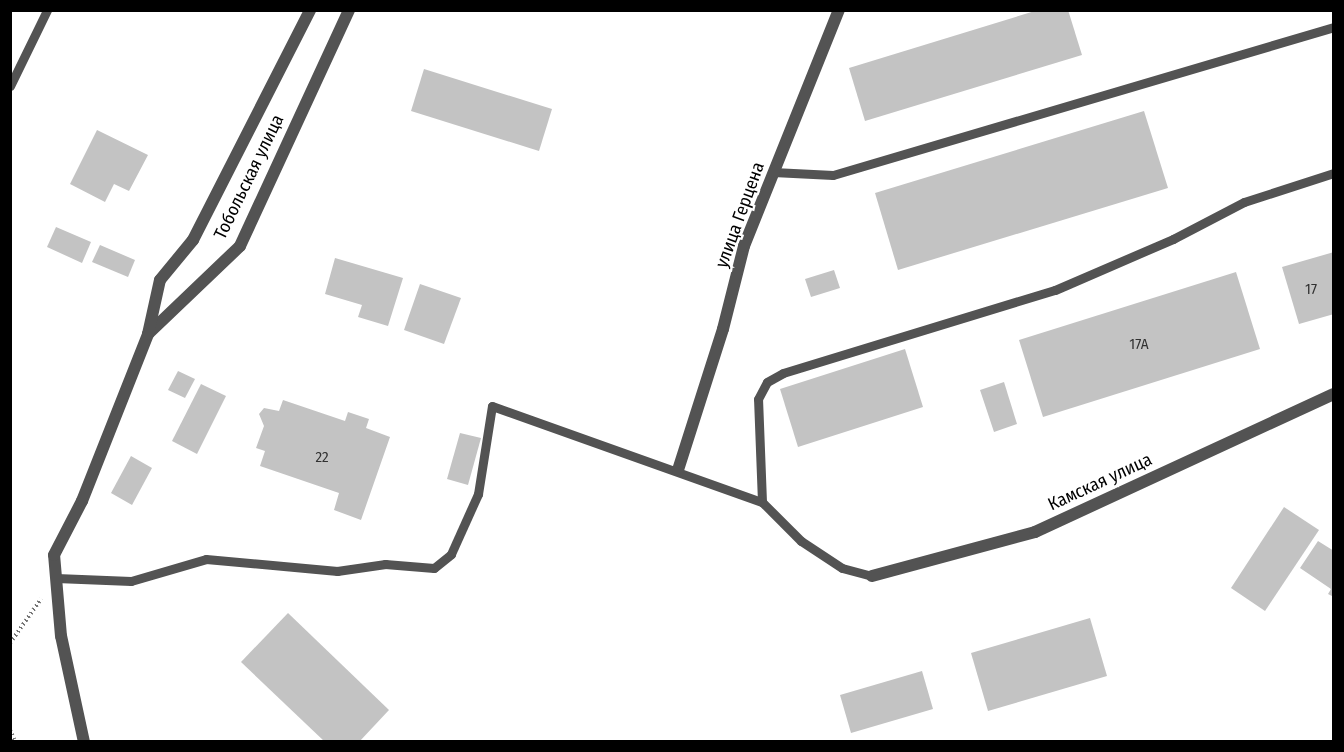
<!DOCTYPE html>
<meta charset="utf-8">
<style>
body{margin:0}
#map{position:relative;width:1344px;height:752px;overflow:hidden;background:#fff;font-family:"Fira Sans Condensed",sans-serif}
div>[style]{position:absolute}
.building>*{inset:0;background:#c3c3c3}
.path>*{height:4px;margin-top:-2px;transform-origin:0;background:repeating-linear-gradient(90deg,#757575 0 1.5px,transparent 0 4.5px)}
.service>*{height:9px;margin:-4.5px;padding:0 4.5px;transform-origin:4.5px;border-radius:4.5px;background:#535353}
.minor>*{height:12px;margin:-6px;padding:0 6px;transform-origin:6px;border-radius:6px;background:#535353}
span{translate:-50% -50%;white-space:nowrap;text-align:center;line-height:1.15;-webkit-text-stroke:4.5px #fff;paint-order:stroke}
.number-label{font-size:15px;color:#313131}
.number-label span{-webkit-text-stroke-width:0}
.street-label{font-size:18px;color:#000}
.frame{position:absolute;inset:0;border:12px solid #000;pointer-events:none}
</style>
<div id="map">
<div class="building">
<i style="clip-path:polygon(1038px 10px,1068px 10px,1082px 55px,865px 121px,849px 68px)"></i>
<i style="clip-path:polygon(424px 69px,552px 109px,539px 151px,411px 111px)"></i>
<i style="clip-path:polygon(1144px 111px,1168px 188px,898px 270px,875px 193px)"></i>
<i style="clip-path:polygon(97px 130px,148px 155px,129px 191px,114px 184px,105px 202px,70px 184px)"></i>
<i style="clip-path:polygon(56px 227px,91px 242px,82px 263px,47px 247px)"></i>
<i style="clip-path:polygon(100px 245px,135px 260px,128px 277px,92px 262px)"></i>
<i style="clip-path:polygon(1334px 252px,1334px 314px,1299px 324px,1282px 267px)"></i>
<i style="clip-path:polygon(335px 258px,403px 278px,388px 326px,358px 317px,362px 305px,325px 294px)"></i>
<i style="clip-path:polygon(834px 270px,840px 288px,811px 297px,805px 279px)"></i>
<i style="clip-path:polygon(1236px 272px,1260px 349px,1043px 417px,1019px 340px)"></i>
<i style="clip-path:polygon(420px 284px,461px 298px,444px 344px,404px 330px)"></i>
<i style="clip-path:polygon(905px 349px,923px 407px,798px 447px,780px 389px)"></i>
<i style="clip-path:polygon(178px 371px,195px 379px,185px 398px,168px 390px)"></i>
<i style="clip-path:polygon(1004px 382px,1017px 424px,994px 432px,980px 390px)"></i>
<i style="clip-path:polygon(201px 384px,226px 396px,197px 454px,172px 441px)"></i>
<i style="clip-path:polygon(283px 400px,345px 421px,348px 412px,369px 419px,366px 428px,390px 437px,361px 520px,334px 510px,339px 493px,260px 466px,265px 451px,256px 448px,264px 426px,259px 414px,264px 408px,279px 411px)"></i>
<i style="clip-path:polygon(460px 433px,481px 438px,468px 485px,447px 479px)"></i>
<i style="clip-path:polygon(131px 456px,152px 468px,132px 505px,111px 493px)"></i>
<i style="clip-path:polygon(1284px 507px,1319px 530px,1265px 611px,1231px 588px)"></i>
<i style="clip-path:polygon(1318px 541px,1334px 551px,1334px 597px,1328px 594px,1331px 589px,1300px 568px)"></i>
<i style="clip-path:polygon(288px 613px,389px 710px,359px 742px,325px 742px,241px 662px)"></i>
<i style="clip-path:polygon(1090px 618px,1107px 676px,988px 711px,971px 653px)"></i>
<i style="clip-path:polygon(922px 671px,933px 709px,851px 733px,840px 695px)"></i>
</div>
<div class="path">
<i style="left:10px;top:643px;width:54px;rotate:-54.8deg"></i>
<i style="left:10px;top:730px;width:13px;rotate:67deg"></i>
</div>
<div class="service">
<i style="left:10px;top:86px;width:85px;rotate:-64deg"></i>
<i style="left:773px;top:172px;width:60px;rotate:2.9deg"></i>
<i style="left:833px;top:175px;width:522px;rotate:-16.46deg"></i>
<i style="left:872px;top:576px;width:31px;rotate:-165deg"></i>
<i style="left:842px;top:568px;width:49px;rotate:-146.6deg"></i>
<i style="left:801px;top:541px;width:55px;rotate:-135deg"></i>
<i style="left:762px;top:502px;width:103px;rotate:-92.2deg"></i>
<i style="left:758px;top:399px;width:19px;rotate:-62deg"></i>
<i style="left:767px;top:382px;width:18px;rotate:-29deg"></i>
<i style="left:783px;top:373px;width:284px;rotate:-17deg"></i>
<i style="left:1055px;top:290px;width:129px;rotate:-23.4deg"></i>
<i style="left:1173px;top:239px;width:80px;rotate:-27.5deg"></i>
<i style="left:1244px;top:202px;width:95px;rotate:-17.9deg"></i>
<i style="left:56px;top:578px;width:75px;rotate:2.3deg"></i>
<i style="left:131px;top:581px;width:78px;rotate:-16.3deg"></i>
<i style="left:206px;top:559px;width:132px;rotate:5.2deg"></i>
<i style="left:337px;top:571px;width:49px;rotate:-8.3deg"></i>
<i style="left:385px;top:564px;width:49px;rotate:4.7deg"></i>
<i style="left:434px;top:568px;width:22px;rotate:-39deg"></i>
<i style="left:451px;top:554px;width:66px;rotate:-65.8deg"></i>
<i style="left:478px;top:494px;width:89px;rotate:-81deg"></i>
<i style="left:492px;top:406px;width:287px;rotate:19.6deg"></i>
</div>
<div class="minor">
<i style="left:148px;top:334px;width:127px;rotate:-43.7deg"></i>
<i style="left:240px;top:246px;width:260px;rotate:-65.2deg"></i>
<i style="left:678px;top:470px;width:148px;rotate:-72.3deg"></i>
<i style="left:723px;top:329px;width:86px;rotate:-75.8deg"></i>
<i style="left:744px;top:246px;width:254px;rotate:-68.1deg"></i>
<i style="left:872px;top:576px;width:169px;rotate:-15.1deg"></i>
<i style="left:1035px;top:532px;width:329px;rotate:-24.8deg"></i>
<i style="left:84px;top:742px;width:108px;rotate:-102.2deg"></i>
<i style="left:61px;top:636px;width:81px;rotate:-94.9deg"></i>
<i style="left:54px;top:555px;width:61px;rotate:-62.6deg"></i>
<i style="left:82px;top:501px;width:180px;rotate:-68.4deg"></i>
<i style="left:148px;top:334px;width:55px;rotate:-77.5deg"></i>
<i style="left:160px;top:280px;width:52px;rotate:-50.5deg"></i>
<i style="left:193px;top:240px;width:258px;rotate:-63deg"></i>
</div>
<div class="number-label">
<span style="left:1311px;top:290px">17</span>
<span style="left:1139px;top:345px">17А</span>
<span style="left:322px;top:458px">22</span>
</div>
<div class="street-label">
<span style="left:249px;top:177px;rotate:-64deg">Тобольская улица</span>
<span style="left:740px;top:215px;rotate:-70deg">улица Герцена</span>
<span style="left:1100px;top:482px;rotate:-25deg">Камская улица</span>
</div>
<div class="frame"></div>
</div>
